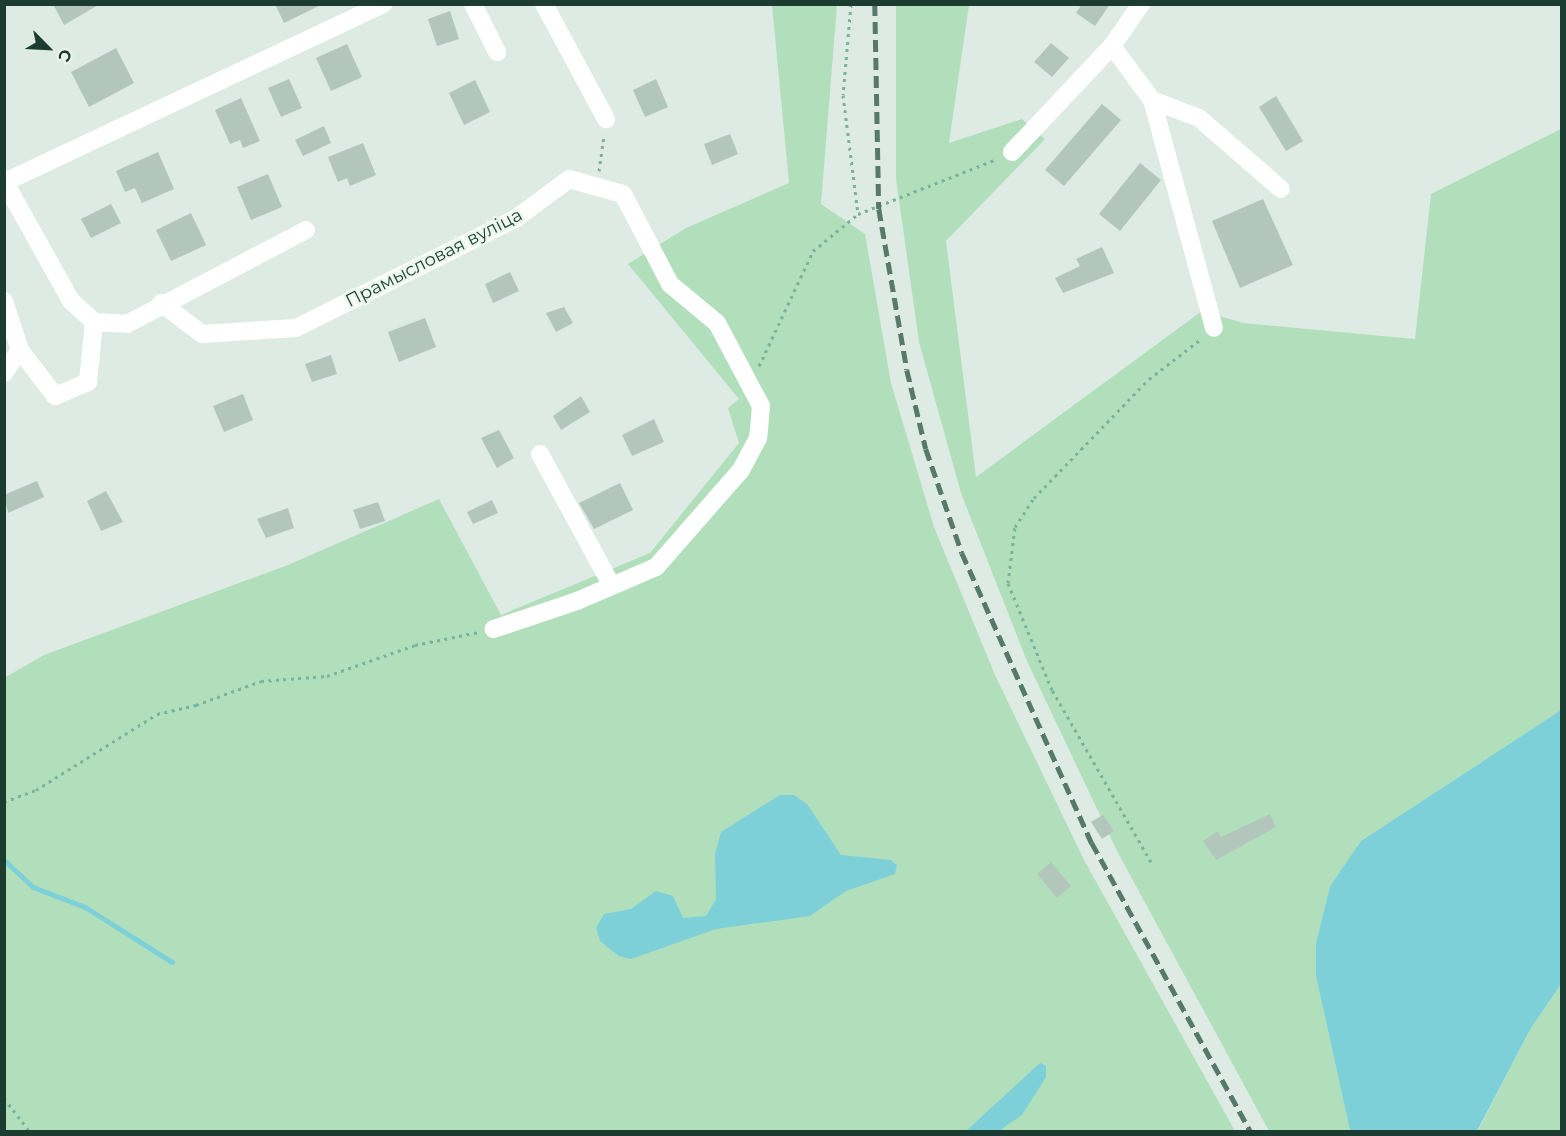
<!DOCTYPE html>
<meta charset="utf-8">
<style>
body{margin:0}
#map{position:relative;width:1566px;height:1136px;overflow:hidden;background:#ddebe4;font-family:Montserrat,sans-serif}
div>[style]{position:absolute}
.green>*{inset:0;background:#b2dfbb}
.water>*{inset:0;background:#7dd0d8}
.stream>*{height:5px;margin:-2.5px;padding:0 2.5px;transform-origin:2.5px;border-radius:2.5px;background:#7dd0d8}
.building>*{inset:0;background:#b2c6bc}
.path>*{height:3px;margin-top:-1.5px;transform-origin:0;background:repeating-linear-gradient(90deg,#79b29d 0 3px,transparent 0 7.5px)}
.minor>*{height:18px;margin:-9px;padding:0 9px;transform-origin:9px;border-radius:9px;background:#fff}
.rail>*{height:4.5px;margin-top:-2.25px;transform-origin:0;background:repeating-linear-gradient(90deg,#56786d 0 12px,transparent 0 18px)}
span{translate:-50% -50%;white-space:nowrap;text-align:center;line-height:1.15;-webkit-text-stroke:5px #edf7f2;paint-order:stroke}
.street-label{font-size:18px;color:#1d3c31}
.frame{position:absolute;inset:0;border:6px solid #1d3c31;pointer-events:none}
.north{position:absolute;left:18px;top:18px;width:60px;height:60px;-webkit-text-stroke:4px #edf7f2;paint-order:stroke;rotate:114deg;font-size:16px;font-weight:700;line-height:24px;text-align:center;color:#1d3c31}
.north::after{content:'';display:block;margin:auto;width:21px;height:27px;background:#1d3c31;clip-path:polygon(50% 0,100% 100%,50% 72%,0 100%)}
</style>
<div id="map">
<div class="green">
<i style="clip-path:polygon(772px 5px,837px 5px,821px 204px,865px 234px,891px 383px,934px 527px,995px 675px,1084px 860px,1235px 1131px,5px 1131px,4px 678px,44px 655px,288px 565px,439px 499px,501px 615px,650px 553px,739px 443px,728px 408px,739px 399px,628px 264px,686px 228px,789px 183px)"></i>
<i style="clip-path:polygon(896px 5px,969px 5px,949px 143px,1022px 119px,1045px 139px,946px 241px,976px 477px,1202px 311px,1243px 323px,1415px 339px,1431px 194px,1561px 129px,1561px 710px,1361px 841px,1330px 886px,1316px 943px,1316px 976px,1350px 1131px,1269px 1131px,1117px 851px,1026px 659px,961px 493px,919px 342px,896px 179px)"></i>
<i style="clip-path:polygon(1561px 984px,1561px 1131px,1477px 1132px,1531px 1028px)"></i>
</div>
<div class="water">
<i style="clip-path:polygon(1561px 710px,1561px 984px,1531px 1028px,1477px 1131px,1350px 1131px,1316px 976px,1316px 943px,1330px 886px,1361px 841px)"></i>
<i style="clip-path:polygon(780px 795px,794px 795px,807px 804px,841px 855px,891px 860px,897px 865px,895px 874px,846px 891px,810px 916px,716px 929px,631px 959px,619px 956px,600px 941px,596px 928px,604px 914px,631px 909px,656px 891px,673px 896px,683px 918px,706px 916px,716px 899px,715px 854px,721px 832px)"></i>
<i style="clip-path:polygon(1040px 1063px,1046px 1066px,1046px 1077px,1022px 1115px,999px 1131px,966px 1131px)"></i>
</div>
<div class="stream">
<i style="left:4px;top:860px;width:40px;rotate:43deg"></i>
<i style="left:33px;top:887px;width:56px;rotate:21deg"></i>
<i style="left:85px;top:907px;width:103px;rotate:32.3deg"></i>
</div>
<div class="building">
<i style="clip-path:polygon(53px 4px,100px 4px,64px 25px)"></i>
<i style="clip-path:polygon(275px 4px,323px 4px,284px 23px)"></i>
<i style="clip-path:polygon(1082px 4px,1110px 4px,1095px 26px,1076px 13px)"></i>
<i style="clip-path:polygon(450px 11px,459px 39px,437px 46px,428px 19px)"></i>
<i style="clip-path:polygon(1051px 43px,1069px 58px,1052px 77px,1034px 62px)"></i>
<i style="clip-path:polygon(347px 44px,362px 77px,331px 91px,316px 58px)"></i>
<i style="clip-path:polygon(116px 48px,134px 83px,89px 107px,71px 72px)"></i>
<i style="clip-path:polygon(289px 79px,302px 108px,281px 117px,268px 88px)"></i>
<i style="clip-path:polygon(656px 79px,668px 107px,645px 117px,633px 90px)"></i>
<i style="clip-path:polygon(475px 80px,490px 112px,464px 125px,449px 93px)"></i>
<i style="clip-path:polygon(1276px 96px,1303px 141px,1286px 151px,1259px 107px)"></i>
<i style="clip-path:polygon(241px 98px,260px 141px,243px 148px,240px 140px,230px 144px,215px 110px)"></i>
<i style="clip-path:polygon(1102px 104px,1121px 120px,1064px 186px,1045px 170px)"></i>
<i style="clip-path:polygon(324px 126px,331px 143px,303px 156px,295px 140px)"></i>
<i style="clip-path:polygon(730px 134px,738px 154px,712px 165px,704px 144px)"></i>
<i style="clip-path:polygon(363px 143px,376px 175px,350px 186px,347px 178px,338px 182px,328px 157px)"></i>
<i style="clip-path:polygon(158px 152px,174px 189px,142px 203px,135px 188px,125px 192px,116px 171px)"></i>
<i style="clip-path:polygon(1140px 163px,1161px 180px,1120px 231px,1099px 214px)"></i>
<i style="clip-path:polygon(268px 174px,282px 207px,251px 220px,237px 187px)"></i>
<i style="clip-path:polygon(1263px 199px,1293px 265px,1240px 288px,1212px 221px)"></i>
<i style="clip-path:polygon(111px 204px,121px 223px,91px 238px,81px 219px)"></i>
<i style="clip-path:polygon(191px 213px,206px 245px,171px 261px,156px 230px)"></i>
<i style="clip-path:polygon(1102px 247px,1114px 273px,1063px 293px,1055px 278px,1080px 266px,1076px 259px)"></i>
<i style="clip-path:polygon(510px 272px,519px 291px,493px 303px,485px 284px)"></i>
<i style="clip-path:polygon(564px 307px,573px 323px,556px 332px,546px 313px)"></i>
<i style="clip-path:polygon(425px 318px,436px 347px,399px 362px,388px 332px)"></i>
<i style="clip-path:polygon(331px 355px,337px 374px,312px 382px,305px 364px)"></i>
<i style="clip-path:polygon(243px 394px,253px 420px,224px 432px,213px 406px)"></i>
<i style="clip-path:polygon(581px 396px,590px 412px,561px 430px,553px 416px)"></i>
<i style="clip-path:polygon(654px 419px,664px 442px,632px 456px,622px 435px)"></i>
<i style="clip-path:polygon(499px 430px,514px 458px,497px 468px,481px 438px)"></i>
<i style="clip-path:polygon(37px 481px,44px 497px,8px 513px,4px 495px)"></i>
<i style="clip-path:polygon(620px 483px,633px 510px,594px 529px,579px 503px)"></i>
<i style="clip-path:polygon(106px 491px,123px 522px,101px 531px,87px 501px)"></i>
<i style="clip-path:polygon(492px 500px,498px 513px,473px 524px,467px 512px)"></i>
<i style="clip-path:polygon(378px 502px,385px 521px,360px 529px,353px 510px)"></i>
<i style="clip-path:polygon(288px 508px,294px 528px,266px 538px,257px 519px)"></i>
<i style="clip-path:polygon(1270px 814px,1276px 827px,1216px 860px,1203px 841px,1218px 831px,1221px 837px)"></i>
<i style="clip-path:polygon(1103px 815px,1114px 831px,1102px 839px,1091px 822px)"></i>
<i style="clip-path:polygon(1051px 862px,1071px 886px,1057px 898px,1037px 874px)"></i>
</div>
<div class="path">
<i style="left:851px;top:4px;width:91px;rotate:95deg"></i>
<i style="left:843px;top:95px;width:120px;rotate:82.8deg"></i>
<i style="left:599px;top:171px;width:35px;rotate:-82deg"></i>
<i style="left:759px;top:366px;width:127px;rotate:-64.8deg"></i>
<i style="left:813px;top:251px;width:58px;rotate:-39.4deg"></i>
<i style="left:858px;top:214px;width:149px;rotate:-21.6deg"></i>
<i style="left:4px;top:802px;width:34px;rotate:-21deg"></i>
<i style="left:36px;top:790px;width:143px;rotate:-32.1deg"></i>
<i style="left:157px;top:714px;width:40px;rotate:-13deg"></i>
<i style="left:196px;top:705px;width:69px;rotate:-20.3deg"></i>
<i style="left:261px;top:681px;width:66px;rotate:-4.3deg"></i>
<i style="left:327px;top:676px;width:93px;rotate:-19.4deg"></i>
<i style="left:415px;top:645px;width:65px;rotate:-11.5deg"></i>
<i style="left:1151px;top:862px;width:198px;rotate:-119.9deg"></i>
<i style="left:1052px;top:690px;width:116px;rotate:-112.4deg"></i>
<i style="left:1008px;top:583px;width:56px;rotate:-82.9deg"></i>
<i style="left:1015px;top:527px;width:35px;rotate:-57deg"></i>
<i style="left:1034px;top:498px;width:165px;rotate:-46deg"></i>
<i style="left:1149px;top:379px;width:66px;rotate:-37.6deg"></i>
<i style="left:4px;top:1098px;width:43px;rotate:52.6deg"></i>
</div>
<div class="minor">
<i style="left:473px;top:4px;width:54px;rotate:63.4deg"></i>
<i style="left:544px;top:4px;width:131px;rotate:61.7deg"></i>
<i style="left:1112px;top:46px;width:67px;rotate:53.5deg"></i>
<i style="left:1152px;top:100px;width:50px;rotate:21deg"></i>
<i style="left:1199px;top:118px;width:108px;rotate:40.9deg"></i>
<i style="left:1152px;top:100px;width:236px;rotate:74.8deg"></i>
<i style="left:1012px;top:152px;width:146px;rotate:-46.7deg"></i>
<i style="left:1112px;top:46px;width:51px;rotate:-55.4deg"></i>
<i style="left:4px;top:181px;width:137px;rotate:60.8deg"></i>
<i style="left:71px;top:301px;width:31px;rotate:42deg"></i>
<i style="left:94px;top:322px;width:33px;rotate:3deg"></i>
<i style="left:127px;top:324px;width:202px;rotate:-27.7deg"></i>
<i style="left:4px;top:191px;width:9px;rotate:-84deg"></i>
<i style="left:5px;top:182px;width:418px;rotate:-25.2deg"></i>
<i style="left:4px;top:301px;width:52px;rotate:71.9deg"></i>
<i style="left:20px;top:350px;width:58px;rotate:52.7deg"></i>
<i style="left:55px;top:396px;width:36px;rotate:-23deg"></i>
<i style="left:88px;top:382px;width:60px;rotate:-84.3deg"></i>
<i style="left:161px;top:303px;width:51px;rotate:37.1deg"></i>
<i style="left:202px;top:334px;width:94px;rotate:-3.7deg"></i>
<i style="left:296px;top:328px;width:245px;rotate:-26.5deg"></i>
<i style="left:515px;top:219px;width:67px;rotate:-36.5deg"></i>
<i style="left:569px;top:179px;width:56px;rotate:15.5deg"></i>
<i style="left:623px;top:194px;width:102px;rotate:62.4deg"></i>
<i style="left:670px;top:284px;width:61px;rotate:39.7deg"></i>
<i style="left:717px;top:323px;width:94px;rotate:62.1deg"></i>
<i style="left:761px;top:406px;width:32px;rotate:95deg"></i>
<i style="left:758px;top:438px;width:36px;rotate:118deg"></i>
<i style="left:741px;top:470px;width:129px;rotate:131.2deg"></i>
<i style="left:656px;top:567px;width:86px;rotate:156.7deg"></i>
<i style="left:577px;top:601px;width:88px;rotate:161.4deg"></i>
<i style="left:4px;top:373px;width:28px;rotate:-55deg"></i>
<i style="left:540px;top:454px;width:150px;rotate:61.4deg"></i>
</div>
<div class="rail">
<i style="left:875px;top:4px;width:205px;rotate:88.9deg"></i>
<i style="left:879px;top:209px;width:163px;rotate:80.1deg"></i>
<i style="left:907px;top:370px;width:81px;rotate:76.5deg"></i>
<i style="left:926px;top:449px;width:110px;rotate:70.9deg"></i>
<i style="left:962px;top:553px;width:318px;rotate:65.9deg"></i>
<i style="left:1092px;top:843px;width:330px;rotate:61.2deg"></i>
</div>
<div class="street-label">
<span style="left:434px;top:258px;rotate:-27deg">Прамысловая вуліца</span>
</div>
<div class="frame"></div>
<div class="north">С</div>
</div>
